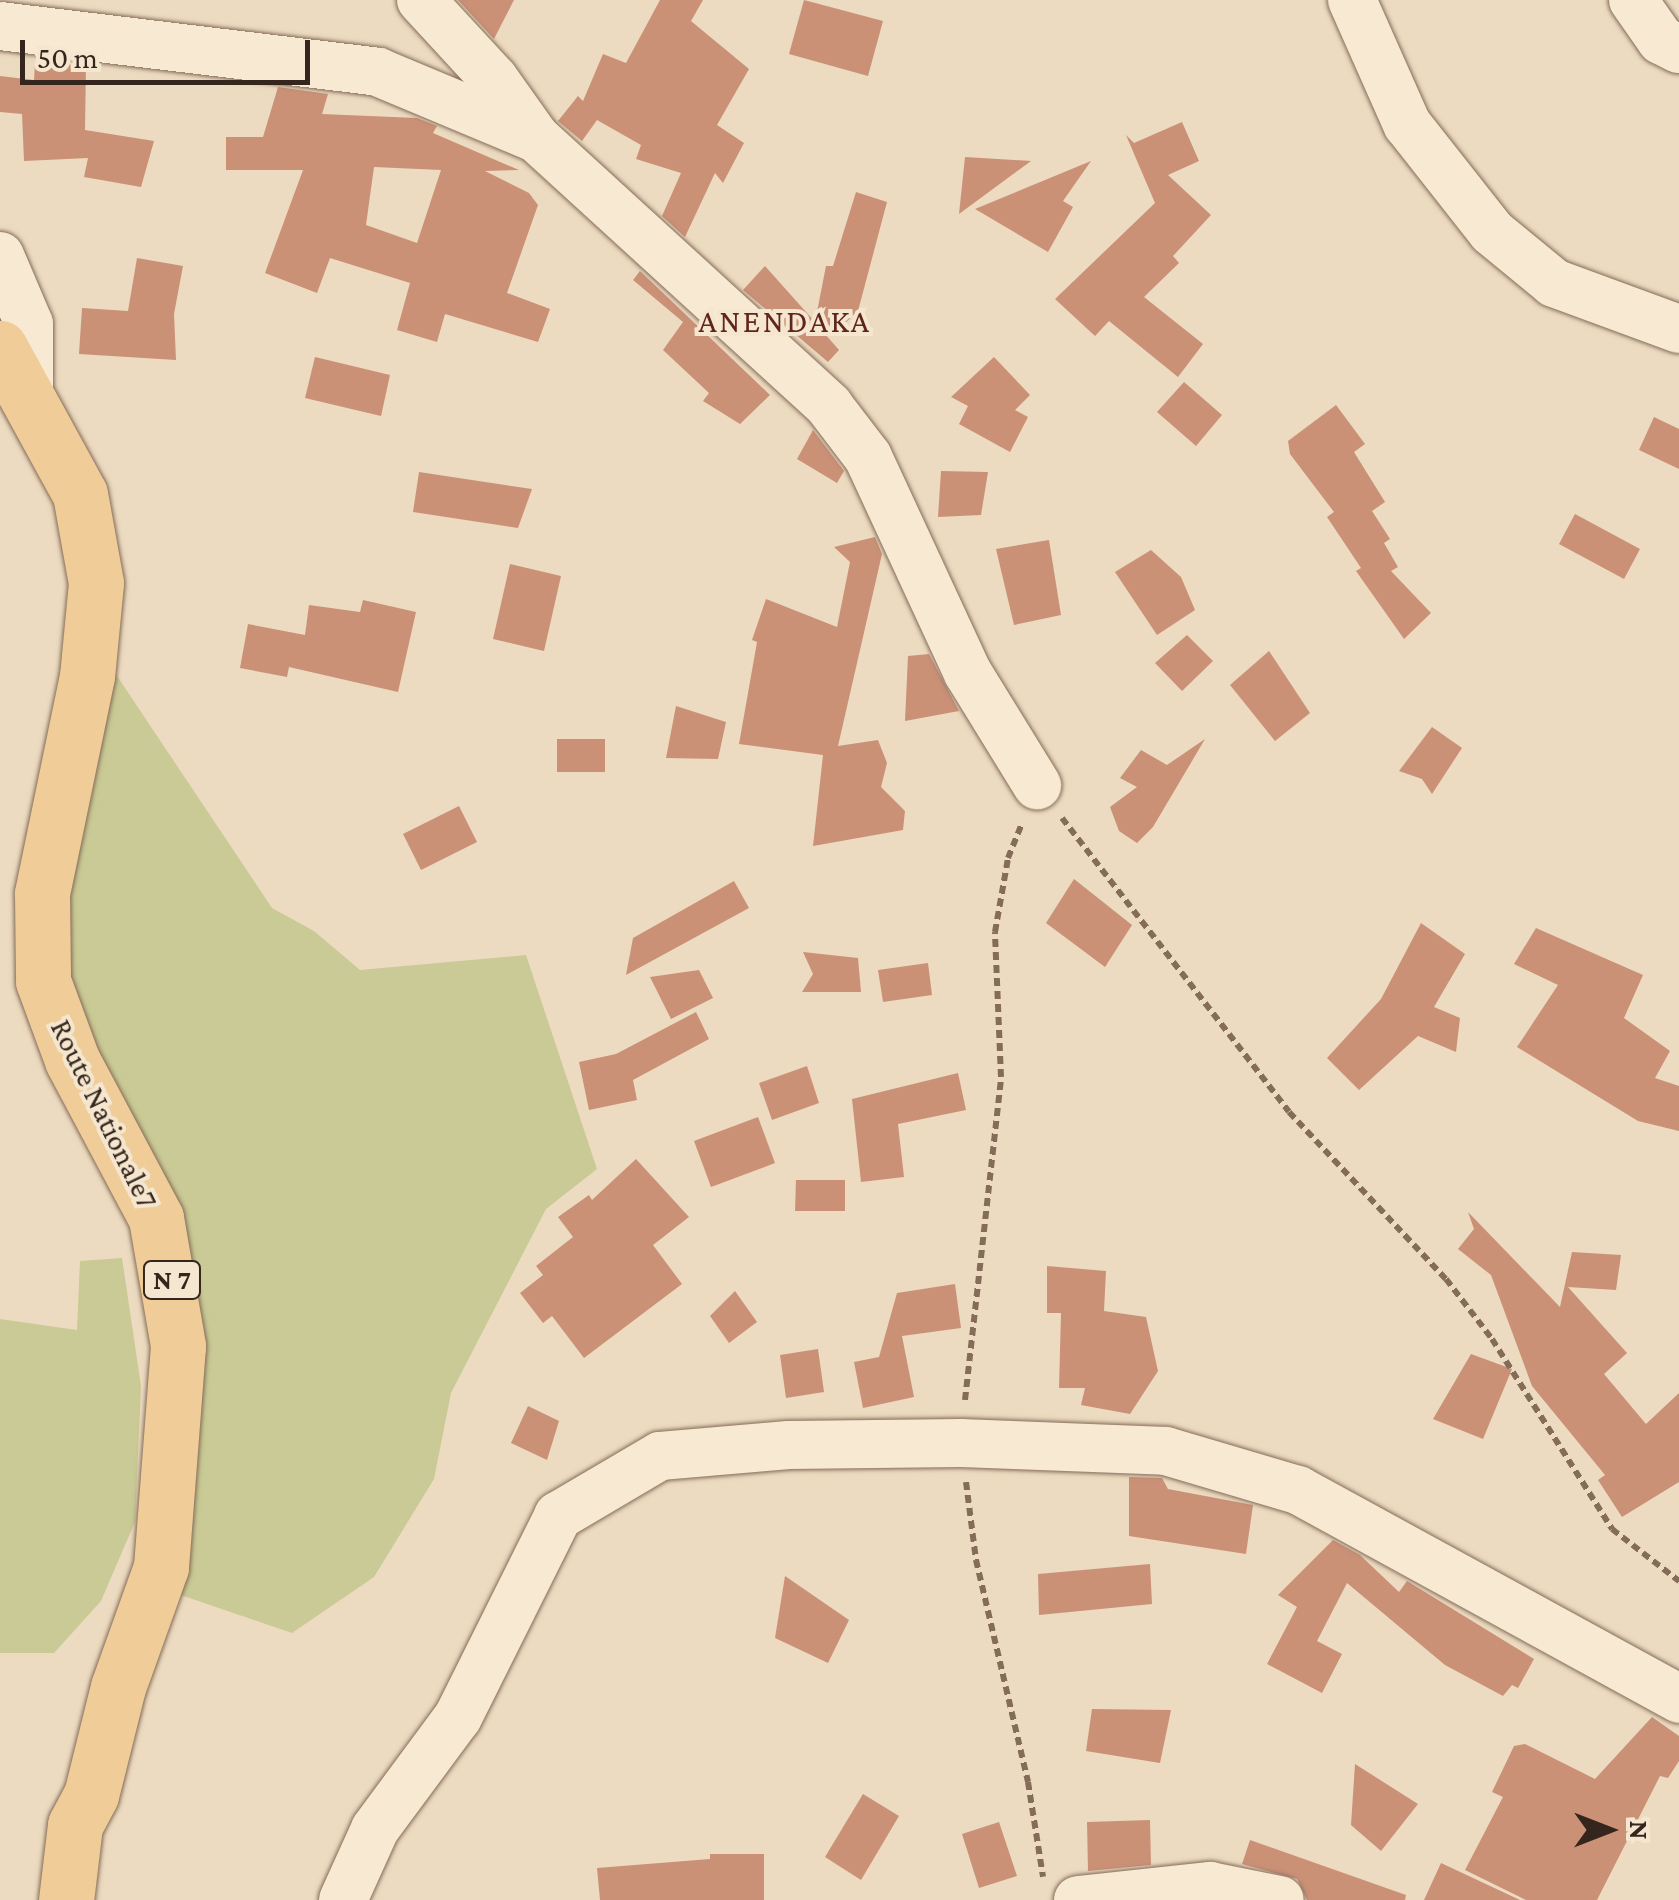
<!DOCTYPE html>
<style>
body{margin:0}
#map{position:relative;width:1679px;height:1900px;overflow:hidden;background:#ecdbc0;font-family:"Crimson Pro",serif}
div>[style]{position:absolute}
.green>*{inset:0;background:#c9ca95}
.building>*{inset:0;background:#ca9177}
.path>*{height:6px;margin-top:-3px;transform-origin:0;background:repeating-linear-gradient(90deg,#856c59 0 8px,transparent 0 13px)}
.roads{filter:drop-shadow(0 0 2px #856c59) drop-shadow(0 0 2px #856c59)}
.minor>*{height:48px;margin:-24px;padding:0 24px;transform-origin:24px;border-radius:24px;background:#f8e9d3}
.major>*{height:55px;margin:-27.5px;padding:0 27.5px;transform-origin:27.5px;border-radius:27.5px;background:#efcc98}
span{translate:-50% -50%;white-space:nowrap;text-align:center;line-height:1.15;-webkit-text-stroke:8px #f4e6cf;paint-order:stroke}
.shield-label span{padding:2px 8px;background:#f4e6cf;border:2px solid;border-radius:8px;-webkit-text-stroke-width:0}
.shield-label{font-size:28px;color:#35261d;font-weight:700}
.street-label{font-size:30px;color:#35261d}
.neighbourhood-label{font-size:32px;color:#60251d;letter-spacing:2.5px}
.north{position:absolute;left:1559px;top:1780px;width:100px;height:100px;-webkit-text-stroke:8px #f4e6cf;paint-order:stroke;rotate:90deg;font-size:28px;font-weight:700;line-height:40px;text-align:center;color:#35261d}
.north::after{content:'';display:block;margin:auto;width:35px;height:45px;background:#35261d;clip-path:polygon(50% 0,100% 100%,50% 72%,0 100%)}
.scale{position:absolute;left:20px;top:40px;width:290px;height:45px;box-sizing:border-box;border:5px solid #35261d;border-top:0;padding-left:12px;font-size:30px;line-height:35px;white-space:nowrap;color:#35261d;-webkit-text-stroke:8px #f4e6cf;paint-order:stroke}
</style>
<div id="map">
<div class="green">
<i style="clip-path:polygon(109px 664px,272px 908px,314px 931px,360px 970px,526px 955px,597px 1169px,546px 1209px,451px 1393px,434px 1479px,374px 1577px,292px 1633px,169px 1591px,196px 1387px,65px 1045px,51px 876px)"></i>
<i style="clip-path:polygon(122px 1258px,141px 1386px,135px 1522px,101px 1601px,54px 1653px,0 1653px,0 1319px,77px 1330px,80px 1261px)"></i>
</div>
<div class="building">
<i style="clip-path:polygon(458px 0,514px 0,494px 39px)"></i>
<i style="clip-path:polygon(660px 0,703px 0,691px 21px,749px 69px,717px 125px,744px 143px,723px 183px,715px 173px,685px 237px,662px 216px,681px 173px,636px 159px,641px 145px,597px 120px,582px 141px,558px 121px,578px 96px,583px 101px,603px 54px,626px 63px)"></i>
<i style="clip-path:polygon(804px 0,883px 21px,868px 76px,789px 54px)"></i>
<i style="clip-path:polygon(35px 64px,86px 64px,85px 130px,154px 141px,141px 187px,84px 177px,88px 158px,24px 161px,22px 114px,0 112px,0 76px,34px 80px)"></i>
<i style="clip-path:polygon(evenodd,278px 87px,328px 94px,322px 114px,417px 118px,437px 126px,433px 133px,519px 170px,485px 171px,529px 193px,538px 205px,507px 293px,550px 309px,538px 342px,445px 314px,437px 342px,397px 330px,410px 283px,330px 258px,317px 293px,265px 273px,303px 170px,226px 170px,226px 137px,263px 137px,278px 87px,374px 167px,441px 170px,417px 243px,366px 225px,374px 167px)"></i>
<i style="clip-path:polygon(1182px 122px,1199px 161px,1168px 175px,1211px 215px,1173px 256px,1179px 263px,1144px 297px,1203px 344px,1178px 377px,1109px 321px,1095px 336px,1055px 299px,1155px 203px,1126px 135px,1134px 143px)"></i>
<i style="clip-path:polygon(965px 157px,1031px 161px,959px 214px)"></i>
<i style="clip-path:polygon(1091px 161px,1063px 201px,1073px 207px,1048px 252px,975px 209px)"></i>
<i style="clip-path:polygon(856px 192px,887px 202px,858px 311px,842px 326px,817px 325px,839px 350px,828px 362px,743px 290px,765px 266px,815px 322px,826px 266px,833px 266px)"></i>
<i style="clip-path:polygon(137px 258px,183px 266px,174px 314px,176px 360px,79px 354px,82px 308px,128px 311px)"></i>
<i style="clip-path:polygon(640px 271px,770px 395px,740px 424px,703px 401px,709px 393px,663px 350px,683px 322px,633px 280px)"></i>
<i style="clip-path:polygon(315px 357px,390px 375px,381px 416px,305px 398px)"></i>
<i style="clip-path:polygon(994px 357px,1030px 395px,1015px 410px,1028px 417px,1010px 452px,959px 424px,968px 406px,951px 397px)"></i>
<i style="clip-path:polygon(1184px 382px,1222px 415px,1196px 446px,1157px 412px)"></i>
<i style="clip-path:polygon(1336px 405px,1365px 444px,1354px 452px,1385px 502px,1372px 511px,1390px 539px,1384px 543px,1398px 567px,1391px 571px,1431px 613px,1404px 639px,1356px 571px,1361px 568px,1327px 517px,1334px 512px,1290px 454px,1288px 441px)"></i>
<i style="clip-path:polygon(1654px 417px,1679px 429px,1679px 469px,1639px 450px)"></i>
<i style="clip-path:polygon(813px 430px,844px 471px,837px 483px,797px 459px)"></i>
<i style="clip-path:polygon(941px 471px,988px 472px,981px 515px,938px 517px)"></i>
<i style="clip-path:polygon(419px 472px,532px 489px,518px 528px,413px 512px)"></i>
<i style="clip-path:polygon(1575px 514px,1640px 549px,1624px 579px,1559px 544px)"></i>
<i style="clip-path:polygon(875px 537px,882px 554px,838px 746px,878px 740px,887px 763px,881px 787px,905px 811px,903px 830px,813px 846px,823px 755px,739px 744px,757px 642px,752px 640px,766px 599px,837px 627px,850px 562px,834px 547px)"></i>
<i style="clip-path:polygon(1049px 540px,1061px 615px,1014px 625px,996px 549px)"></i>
<i style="clip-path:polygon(1151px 550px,1181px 577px,1195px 610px,1157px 635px,1115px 572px)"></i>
<i style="clip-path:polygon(510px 564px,561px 576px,544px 651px,493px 639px)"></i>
<i style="clip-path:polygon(363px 600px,416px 612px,398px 692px,289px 667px,287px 677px,240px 668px,248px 624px,305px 635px,309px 605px,360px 612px)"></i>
<i style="clip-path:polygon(1187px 635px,1213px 661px,1182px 691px,1155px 663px)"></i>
<i style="clip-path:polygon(1269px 651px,1310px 713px,1275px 741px,1230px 685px)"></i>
<i style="clip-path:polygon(929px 654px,959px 711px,905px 721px,908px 656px)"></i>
<i style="clip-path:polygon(676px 706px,726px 722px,718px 759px,666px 758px)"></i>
<i style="clip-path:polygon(1432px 727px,1462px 748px,1432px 794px,1422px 779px,1399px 771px)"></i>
<i style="clip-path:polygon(557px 739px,605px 739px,605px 772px,557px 772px)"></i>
<i style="clip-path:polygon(1205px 739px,1153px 827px,1137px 843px,1119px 831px,1110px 807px,1137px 787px,1120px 778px,1141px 750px,1167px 765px)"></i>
<i style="clip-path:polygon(459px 806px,477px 842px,421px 870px,403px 834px)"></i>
<i style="clip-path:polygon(1074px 879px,1132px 925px,1105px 967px,1046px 923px)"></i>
<i style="clip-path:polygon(734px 881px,749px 908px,626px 975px,633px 938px)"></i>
<i style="clip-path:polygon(1421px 923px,1465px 954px,1434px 1007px,1460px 1018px,1456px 1052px,1418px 1036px,1359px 1090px,1327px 1058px,1381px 999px)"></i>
<i style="clip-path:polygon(1536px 928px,1643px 975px,1624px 1018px,1670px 1051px,1655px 1078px,1679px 1086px,1679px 1131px,1638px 1121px,1517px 1047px,1558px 985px,1514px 964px)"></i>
<i style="clip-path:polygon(803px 952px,858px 958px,861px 992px,802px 992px,813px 974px)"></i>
<i style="clip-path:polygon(928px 963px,932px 995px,883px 1002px,878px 970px)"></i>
<i style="clip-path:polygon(699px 970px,713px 998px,671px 1019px,650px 977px)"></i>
<i style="clip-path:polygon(696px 1012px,709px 1039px,633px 1080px,637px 1100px,589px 1110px,579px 1062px,616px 1054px)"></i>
<i style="clip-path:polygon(807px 1066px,819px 1103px,772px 1120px,759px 1083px)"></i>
<i style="clip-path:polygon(958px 1073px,966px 1110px,898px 1124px,904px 1177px,861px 1182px,852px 1099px)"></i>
<i style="clip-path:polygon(758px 1117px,775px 1163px,711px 1187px,694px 1141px)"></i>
<i style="clip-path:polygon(636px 1159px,689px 1217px,653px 1245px,682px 1284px,584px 1358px,552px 1316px,543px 1323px,520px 1293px,543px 1275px,536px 1266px,573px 1237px,558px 1217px,589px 1195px,592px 1200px)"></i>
<i style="clip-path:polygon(796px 1180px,845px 1180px,845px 1211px,795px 1211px)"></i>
<i style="clip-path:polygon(1468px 1212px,1560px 1307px,1572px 1252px,1621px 1255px,1616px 1290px,1568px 1287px,1627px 1353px,1604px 1374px,1646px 1424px,1679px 1393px,1679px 1482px,1622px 1517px,1598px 1480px,1605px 1475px,1532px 1386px,1491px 1275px,1458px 1249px,1474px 1229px)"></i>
<i style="clip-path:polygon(1047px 1266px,1106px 1271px,1104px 1311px,1146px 1317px,1158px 1371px,1130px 1414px,1081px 1405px,1085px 1388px,1059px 1388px,1061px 1313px,1047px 1313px)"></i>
<i style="clip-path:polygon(955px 1284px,961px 1328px,902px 1336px,914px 1397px,863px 1408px,854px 1362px,879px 1357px,897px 1293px)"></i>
<i style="clip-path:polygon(735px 1291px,757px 1322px,729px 1343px,710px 1316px)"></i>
<i style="clip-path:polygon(818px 1349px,824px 1392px,786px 1398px,780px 1355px)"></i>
<i style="clip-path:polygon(1471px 1354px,1512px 1369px,1483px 1439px,1433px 1419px)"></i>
<i style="clip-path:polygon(528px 1406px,559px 1421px,547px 1460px,511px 1443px)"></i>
<i style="clip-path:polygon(1129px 1477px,1162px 1478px,1168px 1489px,1253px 1505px,1246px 1554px,1129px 1536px)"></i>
<i style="clip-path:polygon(1333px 1540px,1360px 1555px,1399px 1592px,1407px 1581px,1534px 1659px,1518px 1688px,1512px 1685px,1503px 1696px,1445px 1665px,1347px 1583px,1317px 1641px,1342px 1654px,1322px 1693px,1267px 1664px,1297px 1607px,1278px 1595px)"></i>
<i style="clip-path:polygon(1150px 1564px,1152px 1604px,1039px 1615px,1038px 1574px)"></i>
<i style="clip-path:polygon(785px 1576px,849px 1620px,828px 1663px,775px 1638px)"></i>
<i style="clip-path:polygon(1092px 1709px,1171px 1710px,1160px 1763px,1086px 1751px)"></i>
<i style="clip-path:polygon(1652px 1717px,1679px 1736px,1679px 1761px,1668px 1778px,1660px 1776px,1597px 1900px,1526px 1900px,1465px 1870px,1503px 1797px,1492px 1792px,1514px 1746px,1525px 1744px,1595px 1779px)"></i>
<i style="clip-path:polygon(1355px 1764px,1418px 1804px,1381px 1851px,1351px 1825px)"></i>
<i style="clip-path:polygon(863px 1794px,899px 1816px,861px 1880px,825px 1857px)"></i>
<i style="clip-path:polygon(1150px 1820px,1151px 1865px,1088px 1871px,1087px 1822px)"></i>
<i style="clip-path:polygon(999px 1822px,1017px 1876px,979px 1888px,962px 1834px)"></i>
<i style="clip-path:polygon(1250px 1840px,1406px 1895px,1405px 1900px,1307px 1900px,1297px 1879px,1242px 1864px)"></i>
<i style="clip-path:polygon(710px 1854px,764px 1854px,764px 1900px,600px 1900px,597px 1868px,710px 1859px)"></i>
<i style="clip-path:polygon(1441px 1863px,1520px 1900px,1424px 1900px)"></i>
</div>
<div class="path">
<i style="left:1062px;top:818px;width:371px;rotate:52.3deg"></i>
<i style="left:1289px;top:1112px;width:229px;rotate:46.8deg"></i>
<i style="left:1446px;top:1279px;width:76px;rotate:52.5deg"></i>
<i style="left:1492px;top:1339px;width:225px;rotate:57.7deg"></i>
<i style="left:1612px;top:1529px;width:85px;rotate:37.8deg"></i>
<i style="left:965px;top:1400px;width:325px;rotate:-83.6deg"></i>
<i style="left:1001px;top:1077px;width:145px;rotate:-92.4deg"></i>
<i style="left:995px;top:932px;width:75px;rotate:-80deg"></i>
<i style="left:1008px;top:858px;width:37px;rotate:-68deg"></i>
<i style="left:966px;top:1482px;width:79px;rotate:82.7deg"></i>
<i style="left:976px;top:1560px;width:228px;rotate:76.8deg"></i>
<i style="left:1028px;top:1782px;width:96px;rotate:81deg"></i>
</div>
<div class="roads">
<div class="minor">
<i style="left:421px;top:0;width:108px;rotate:47.3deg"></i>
<i style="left:494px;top:79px;width:72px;rotate:54.6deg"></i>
<i style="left:1352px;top:0;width:136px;rotate:66.1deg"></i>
<i style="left:1407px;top:124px;width:137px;rotate:51.8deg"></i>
<i style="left:1492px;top:232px;width:80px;rotate:39.4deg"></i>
<i style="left:1554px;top:283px;width:133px;rotate:20.2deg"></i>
<i style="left:1633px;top:0;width:49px;rotate:55deg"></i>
<i style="left:1661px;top:40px;width:20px;rotate:27deg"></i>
<i style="left:0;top:26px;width:381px;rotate:6.9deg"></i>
<i style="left:378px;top:72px;width:171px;rotate:22.7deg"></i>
<i style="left:536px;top:138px;width:397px;rotate:42.4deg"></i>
<i style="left:829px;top:406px;width:64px;rotate:52.6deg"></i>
<i style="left:868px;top:457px;width:238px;rotate:65.2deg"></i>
<i style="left:968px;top:673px;width:132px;rotate:58.4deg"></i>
<i style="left:0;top:256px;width:74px;rotate:66.9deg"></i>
<i style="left:29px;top:324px;width:72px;rotate:90deg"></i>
<i style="left:343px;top:1900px;width:78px;rotate:-65.7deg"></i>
<i style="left:375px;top:1829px;width:139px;rotate:-53.5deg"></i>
<i style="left:458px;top:1717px;width:225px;rotate:-63.5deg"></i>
<i style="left:558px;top:1516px;width:118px;rotate:-30.5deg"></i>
<i style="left:660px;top:1456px;width:129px;rotate:-4.9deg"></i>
<i style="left:789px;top:1445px;width:172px;rotate:-0.7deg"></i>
<i style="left:961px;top:1443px;width:205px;rotate:2.2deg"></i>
<i style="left:1166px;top:1451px;width:138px;rotate:16.5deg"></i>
<i style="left:1298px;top:1490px;width:435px;rotate:28.7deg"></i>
<i style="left:1078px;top:1900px;width:133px;rotate:-6.1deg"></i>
<i style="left:1210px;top:1886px;width:71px;rotate:11.3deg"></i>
</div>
<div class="major">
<i style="left:0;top:348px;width:166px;rotate:61.3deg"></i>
<i style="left:80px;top:494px;width:90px;rotate:79.8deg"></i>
<i style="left:96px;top:583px;width:93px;rotate:95.5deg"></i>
<i style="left:87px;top:676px;width:223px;rotate:101.7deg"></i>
<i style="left:42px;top:894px;width:87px;rotate:89.3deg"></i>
<i style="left:43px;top:981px;width:84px;rotate:69.8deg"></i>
<i style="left:72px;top:1060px;width:179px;rotate:62deg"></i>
<i style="left:156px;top:1218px;width:130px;rotate:80.2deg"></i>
<i style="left:178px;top:1346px;width:222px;rotate:94.4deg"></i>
<i style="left:161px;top:1567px;width:127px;rotate:109.7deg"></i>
<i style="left:118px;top:1687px;width:111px;rotate:104deg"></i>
<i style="left:91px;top:1795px;width:34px;rotate:118deg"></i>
<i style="left:75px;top:1825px;width:76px;rotate:96.8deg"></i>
</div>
</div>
<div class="shield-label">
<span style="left:172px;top:1280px">N 7</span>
</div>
<div class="street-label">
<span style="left:104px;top:1114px;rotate:64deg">Route Nationale7</span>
</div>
<div class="neighbourhood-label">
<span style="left:785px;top:321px">ANENDAKA</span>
</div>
<div class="north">N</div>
<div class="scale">50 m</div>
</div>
